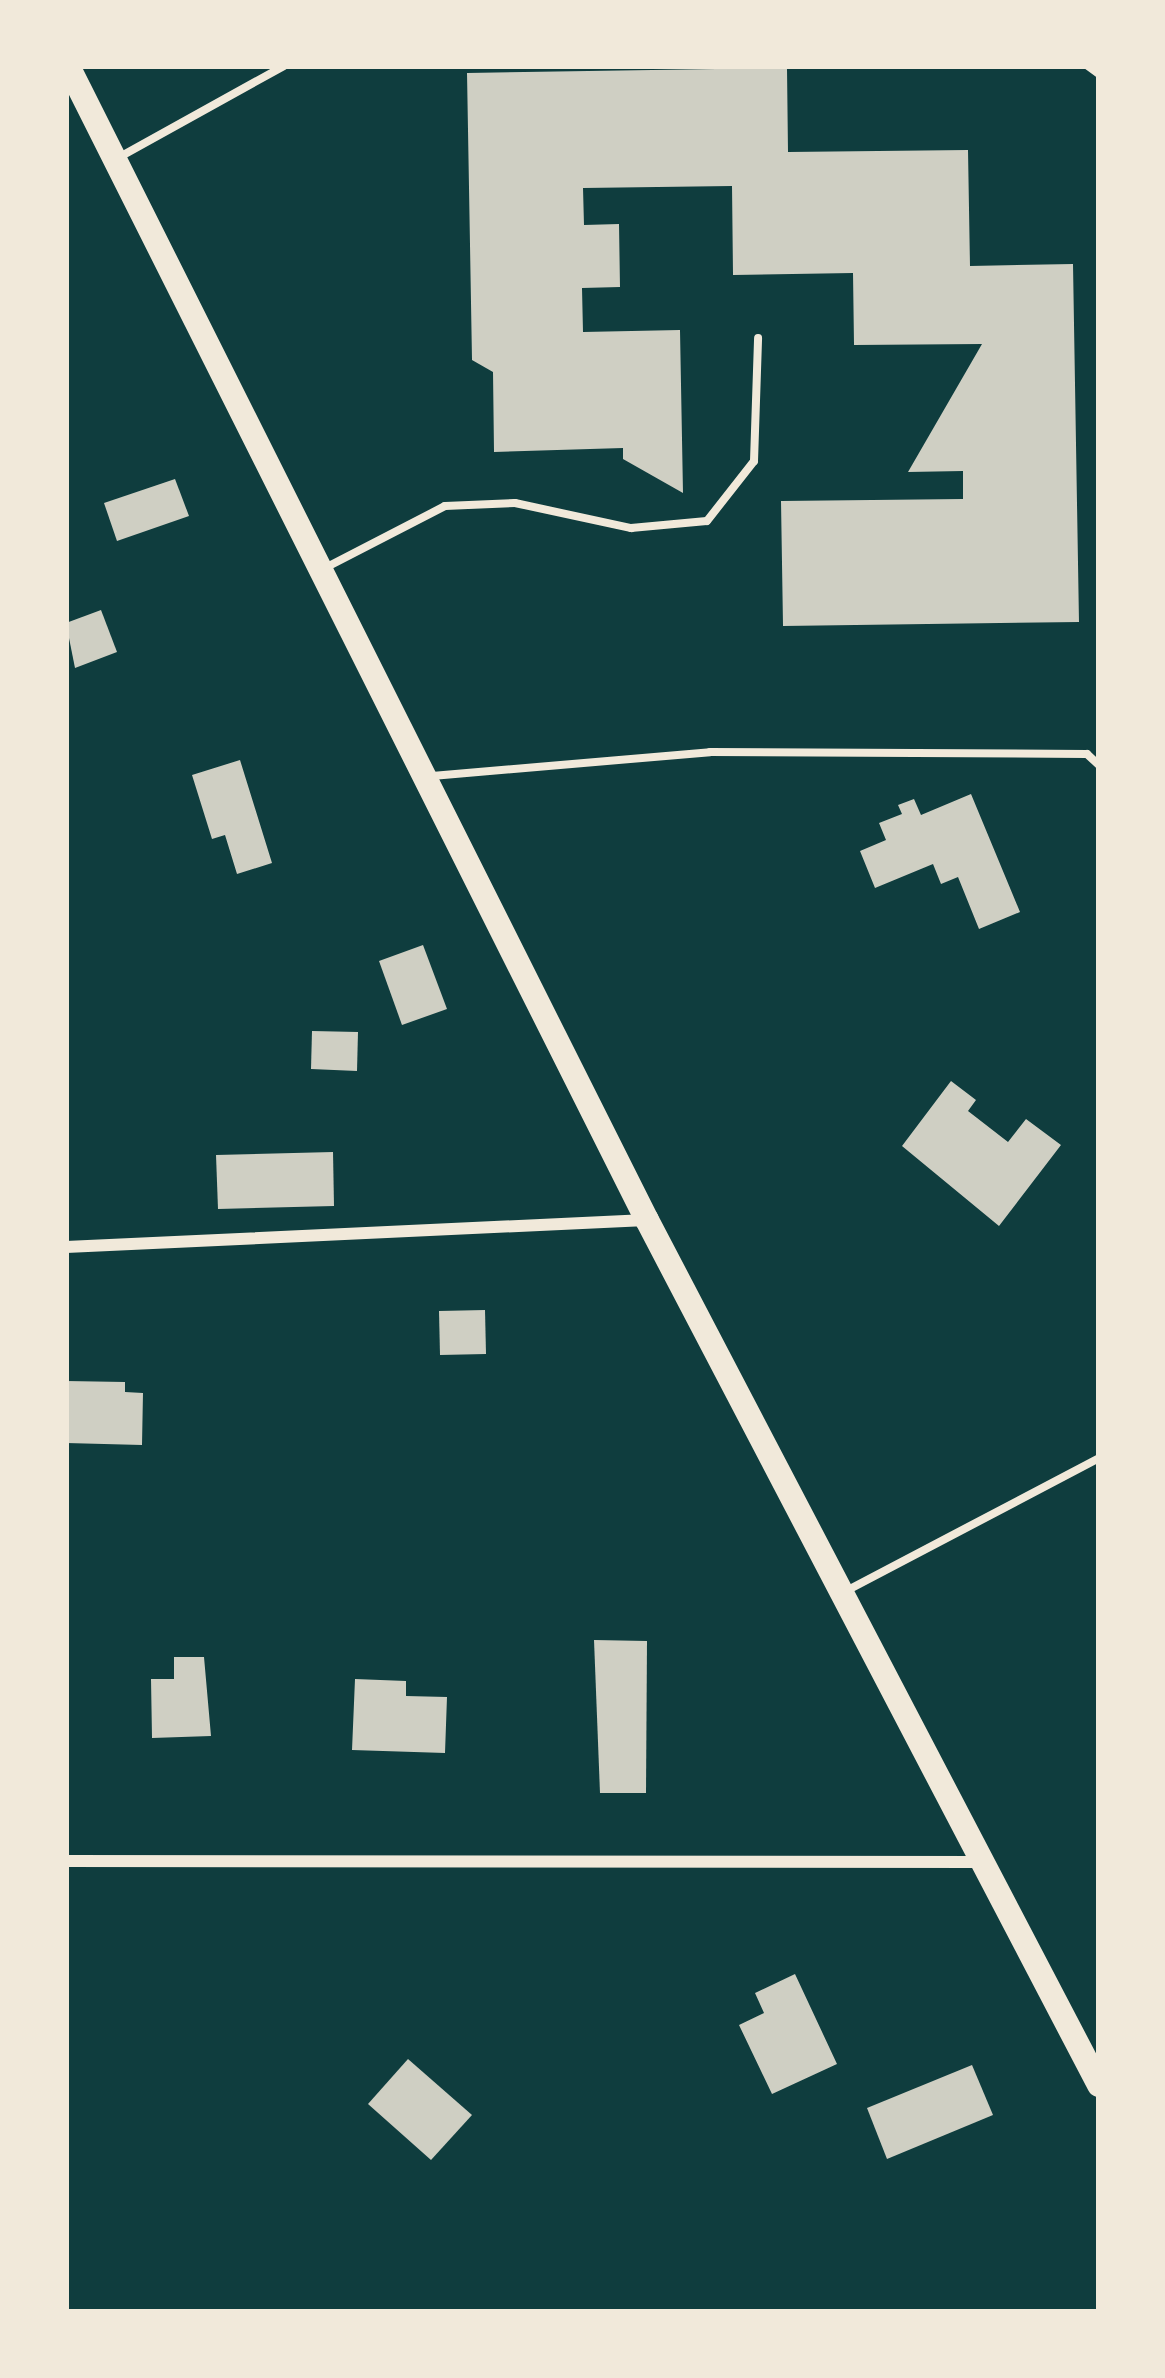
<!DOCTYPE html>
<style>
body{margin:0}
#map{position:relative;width:1165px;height:2378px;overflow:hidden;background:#0f3d3e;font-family:"Work Sans",sans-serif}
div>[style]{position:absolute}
.building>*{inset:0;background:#cfcfc3}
.service>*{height:8px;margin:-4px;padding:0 4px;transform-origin:4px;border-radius:4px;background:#f1e9da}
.minor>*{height:12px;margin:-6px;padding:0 6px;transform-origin:6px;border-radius:6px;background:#f1e9da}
.primary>*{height:24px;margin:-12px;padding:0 12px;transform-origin:12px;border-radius:12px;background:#f1e9da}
span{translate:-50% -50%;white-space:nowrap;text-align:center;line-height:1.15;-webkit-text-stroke:12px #f1e9da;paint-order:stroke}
.frame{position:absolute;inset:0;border:69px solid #f1e9da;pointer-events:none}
</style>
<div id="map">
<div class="building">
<i style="clip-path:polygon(787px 68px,788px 152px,968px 150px,970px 266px,1073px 264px,1079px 622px,783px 626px,781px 501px,963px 499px,963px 471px,908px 472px,982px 344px,854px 345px,853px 273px,733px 275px,732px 186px,583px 188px,584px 225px,619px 224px,620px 287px,582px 288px,583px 332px,680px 330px,683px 493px,623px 459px,623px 448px,494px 452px,493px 372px,472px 360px,467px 73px)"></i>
<i style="clip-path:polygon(175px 479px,189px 516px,117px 541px,104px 503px)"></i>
<i style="clip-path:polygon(101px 610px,117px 652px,75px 668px,66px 623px)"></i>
<i style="clip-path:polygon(240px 760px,272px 863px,237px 874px,225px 835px,212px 839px,192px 775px)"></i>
<i style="clip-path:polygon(971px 794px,1020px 912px,979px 929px,958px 877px,941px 884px,933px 864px,875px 888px,860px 851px,886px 840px,879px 823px,902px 814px,898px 805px,914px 799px,921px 815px)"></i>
<i style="clip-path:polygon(423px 945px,447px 1009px,402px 1025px,379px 961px)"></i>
<i style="clip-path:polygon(312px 1031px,358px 1032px,357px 1071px,311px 1069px)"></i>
<i style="clip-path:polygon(951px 1081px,976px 1100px,968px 1111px,1008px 1142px,1026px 1119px,1061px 1145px,999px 1226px,902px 1146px)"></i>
<i style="clip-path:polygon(333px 1152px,334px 1206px,218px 1209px,216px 1155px)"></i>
<i style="clip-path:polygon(485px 1310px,486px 1354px,440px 1355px,439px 1311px)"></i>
<i style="clip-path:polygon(66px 1381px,125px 1382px,125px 1392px,143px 1393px,142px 1445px,66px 1443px)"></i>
<i style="clip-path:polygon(594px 1640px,647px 1641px,646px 1793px,600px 1793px)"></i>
<i style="clip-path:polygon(174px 1657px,204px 1657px,211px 1736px,152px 1738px,151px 1679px,174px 1679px)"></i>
<i style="clip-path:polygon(355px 1679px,406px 1681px,406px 1696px,447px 1697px,445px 1753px,352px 1750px)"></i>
<i style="clip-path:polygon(795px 1974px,837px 2064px,772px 2094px,739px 2025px,764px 2013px,755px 1993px)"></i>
<i style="clip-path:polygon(408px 2059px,472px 2115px,431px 2160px,368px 2104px)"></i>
<i style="clip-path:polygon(972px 2065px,993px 2115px,887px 2159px,867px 2108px)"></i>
</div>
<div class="service">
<i style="left:1088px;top:66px;width:14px;rotate:36deg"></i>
<i style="left:116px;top:159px;width:192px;rotate:-29deg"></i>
<i style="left:323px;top:569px;width:137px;rotate:-27.3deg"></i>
<i style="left:445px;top:506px;width:70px;rotate:-2.5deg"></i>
<i style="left:515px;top:503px;width:119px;rotate:12.2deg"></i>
<i style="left:631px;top:528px;width:76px;rotate:-5.3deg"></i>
<i style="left:707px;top:521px;width:76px;rotate:-51.9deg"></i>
<i style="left:754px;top:461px;width:123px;rotate:-88.1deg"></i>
<i style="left:432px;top:776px;width:279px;rotate:-4.9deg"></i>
<i style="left:710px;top:752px;width:377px;rotate:0.3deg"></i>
<i style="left:1087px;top:754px;width:16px;rotate:43deg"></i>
<i style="left:846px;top:1591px;width:286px;rotate:-27.7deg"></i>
</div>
<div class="minor">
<i style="left:66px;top:1247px;width:581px;rotate:-2.67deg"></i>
<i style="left:66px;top:1861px;width:914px;rotate:0.06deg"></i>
</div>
<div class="primary">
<i style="left:68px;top:66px;width:1291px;rotate:63.36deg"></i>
<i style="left:647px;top:1220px;width:976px;rotate:62.41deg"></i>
</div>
<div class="frame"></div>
</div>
